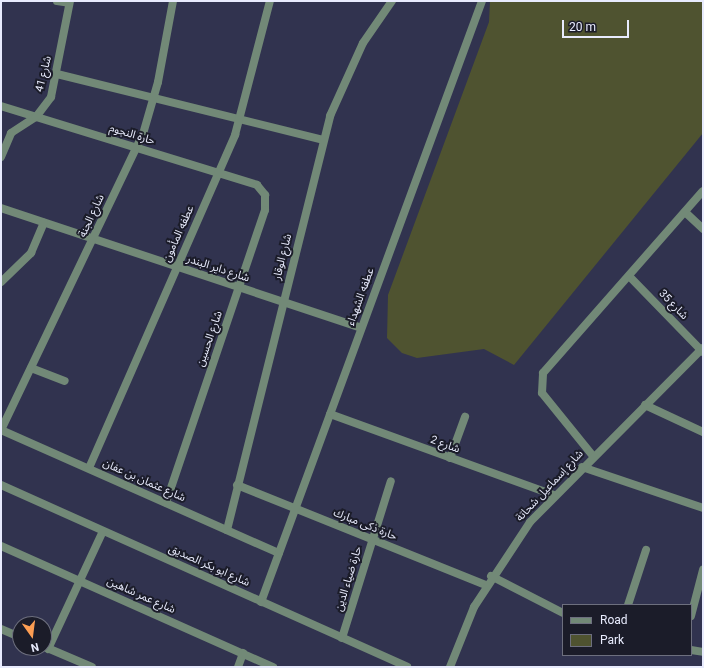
<!DOCTYPE html>
<meta charset="utf-8">
<style>
body{margin:0}
#map{position:relative;width:704px;height:668px;overflow:hidden;background:#31334f;font-family:Roboto,"Noto Sans Arabic",sans-serif}
div>[style]{position:absolute}
.green>*{inset:0;background:#4f5330}
.minor>*{height:8px;margin:-4px;padding:0 4px;transform-origin:4px;border-radius:4px;background:#728977}
span{translate:-50% -50%;white-space:nowrap;text-align:center;line-height:1.15;-webkit-text-stroke:4px #1b1c29;paint-order:stroke}
.street-label{font-size:11px;color:#e8ebfd}
.frame{position:absolute;inset:0;border:2px solid #e8ebfd;pointer-events:none}
.legend{position:absolute;left:562px;top:604px;width:130px;height:52px;box-sizing:border-box;background:#1b1c29;border:1px solid #6d6f7e;margin:0;padding:5px 7px;list-style:none;font-size:12px;color:#e8ebfd}
.legend li{display:flex;align-items:center;gap:8px;height:20px}
.legend b{width:20px;border:1px solid #6d6f7e}
.north{position:absolute;left:12px;top:616px;width:40px;height:40px;box-sizing:border-box;background:#1b1c29;border:1px solid #6d6f7e;border-radius:50%;rotate:166deg;font-size:11px;font-weight:700;line-height:16px;text-align:center;color:#e8ebfd}
.north::after{content:'';display:block;margin:auto;width:14px;height:18px;background:#fc9d53;clip-path:polygon(50% 0,100% 100%,50% 72%,0 100%)}
.scale{position:absolute;left:562px;top:20px;width:67px;height:18px;box-sizing:border-box;border:2px solid #e8ebfd;border-top:0;padding-left:5px;font-size:12px;line-height:14px;white-space:nowrap;color:#e8ebfd;-webkit-text-stroke:3px #1b1c29;paint-order:stroke}
</style>
<div id="map">
<div class="green">
<i style="clip-path:polygon(490px 1px,703px 1px,703px 133px,514px 365px,484px 349px,417px 358px,402px 353px,387px 338px,388px 295px,489px 22px)"></i>
</div>
<div class="minor">
<i style="left:57px;top:1px;width:12px;rotate:9deg"></i>
<i style="left:57px;top:74px;width:274px;rotate:13.9deg"></i>
<i style="left:1px;top:106px;width:268px;rotate:17.1deg"></i>
<i style="left:257px;top:185px;width:13px;rotate:51deg"></i>
<i style="left:265px;top:195px;width:15px;rotate:90deg"></i>
<i style="left:265px;top:210px;width:309px;rotate:108.7deg"></i>
<i style="left:1px;top:157px;width:26px;rotate:-67deg"></i>
<i style="left:11px;top:133px;width:30px;rotate:-33deg"></i>
<i style="left:36px;top:117px;width:25px;rotate:-53deg"></i>
<i style="left:51px;top:97px;width:98px;rotate:-78.8deg"></i>
<i style="left:1px;top:208px;width:379px;rotate:18.4deg"></i>
<i style="left:685px;top:212px;width:25px;rotate:43deg"></i>
<i style="left:629px;top:276px;width:106px;rotate:45.8deg"></i>
<i style="left:1px;top:282px;width:42px;rotate:-44deg"></i>
<i style="left:31px;top:253px;width:33px;rotate:-67deg"></i>
<i style="left:31px;top:368px;width:36px;rotate:21deg"></i>
<i style="left:645px;top:405px;width:64px;rotate:25deg"></i>
<i style="left:330px;top:414px;width:238px;rotate:19.9deg"></i>
<i style="left:1px;top:430px;width:328px;rotate:-64.4deg"></i>
<i style="left:143px;top:134px;width:54px;rotate:-73.9deg"></i>
<i style="left:158px;top:82px;width:82px;rotate:-79.5deg"></i>
<i style="left:1px;top:430px;width:304px;rotate:23.9deg"></i>
<i style="left:593px;top:456px;width:81px;rotate:-129deg"></i>
<i style="left:542px;top:393px;width:20px;rotate:-87deg"></i>
<i style="left:543px;top:373px;width:242px;rotate:-48.7deg"></i>
<i style="left:450px;top:458px;width:44px;rotate:-69.9deg"></i>
<i style="left:582px;top:467px;width:128px;rotate:18.7deg"></i>
<i style="left:89px;top:468px;width:364px;rotate:-66.3deg"></i>
<i style="left:235px;top:135px;width:138px;rotate:-75.4deg"></i>
<i style="left:1px;top:485px;width:445px;rotate:24.1deg"></i>
<i style="left:237px;top:485px;width:268px;rotate:21.9deg"></i>
<i style="left:227px;top:530px;width:427px;rotate:-76deg"></i>
<i style="left:330px;top:116px;width:80px;rotate:-65.7deg"></i>
<i style="left:363px;top:43px;width:51px;rotate:-55.4deg"></i>
<i style="left:1px;top:546px;width:298px;rotate:24deg"></i>
<i style="left:491px;top:576px;width:81px;rotate:27.2deg"></i>
<i style="left:261px;top:602px;width:640px;rotate:-69.81deg"></i>
<i style="left:628px;top:605px;width:58px;rotate:-71.9deg"></i>
<i style="left:691px;top:616px;width:48px;rotate:-75.4deg"></i>
<i style="left:1px;top:629px;width:21px;rotate:23deg"></i>
<i style="left:342px;top:638px;width:164px;rotate:-72.7deg"></i>
<i style="left:45px;top:647px;width:51px;rotate:23.1deg"></i>
<i style="left:48px;top:649px;width:130px;rotate:-65deg"></i>
<i style="left:691px;top:650px;width:12px;rotate:9deg"></i>
<i style="left:238px;top:667px;width:15px;rotate:-70deg"></i>
<i style="left:450px;top:667px;width:65px;rotate:-68.2deg"></i>
<i style="left:474px;top:607px;width:102px;rotate:-56.6deg"></i>
<i style="left:530px;top:522px;width:245px;rotate:-45.2deg"></i>
</div>
<div class="street-label">
<span style="left:44px;top:74px;rotate:-76deg">شارع 41</span>
<span style="left:132px;top:135px;rotate:17deg">حارة النجوم</span>
<span style="left:92px;top:216px;rotate:-65deg">شارع الجنة</span>
<span style="left:179px;top:234px;rotate:-66deg">عطفه المأمون</span>
<span style="left:283px;top:257px;rotate:-76deg">شارع الوقار</span>
<span style="left:218px;top:269px;rotate:18deg">شارع داير البندر</span>
<span style="left:361px;top:297px;rotate:-70deg">عطفه الشهداء</span>
<span style="left:673px;top:305px;rotate:46deg">شارع 35</span>
<span style="left:210px;top:339px;rotate:-71deg">شارع الحسين</span>
<span style="left:445px;top:445px;rotate:20deg">شارع 2</span>
<span style="left:144px;top:481px;rotate:24deg">شارع عثمان بن عفان</span>
<span style="left:550px;top:486px;rotate:-47deg">شارع إسماعيل شحاتة</span>
<span style="left:365px;top:525px;rotate:22deg">حارة ذكى مبارك</span>
<span style="left:209px;top:566px;rotate:24deg">شارع ابو بكر الصديق</span>
<span style="left:349px;top:579px;rotate:-73deg">حارة ضياء الدين</span>
<span style="left:141px;top:596px;rotate:24deg">شارع عمر شاهين</span>
</div>
<div class="frame"></div>
<ul class="legend">
<li><b style="height:5px;background:#728977"></b>Road</li>
<li><b style="height:11px;background:#4f5330"></b>Park</li>
</ul>
<div class="north">N</div>
<div class="scale">20 m</div>
</div>
